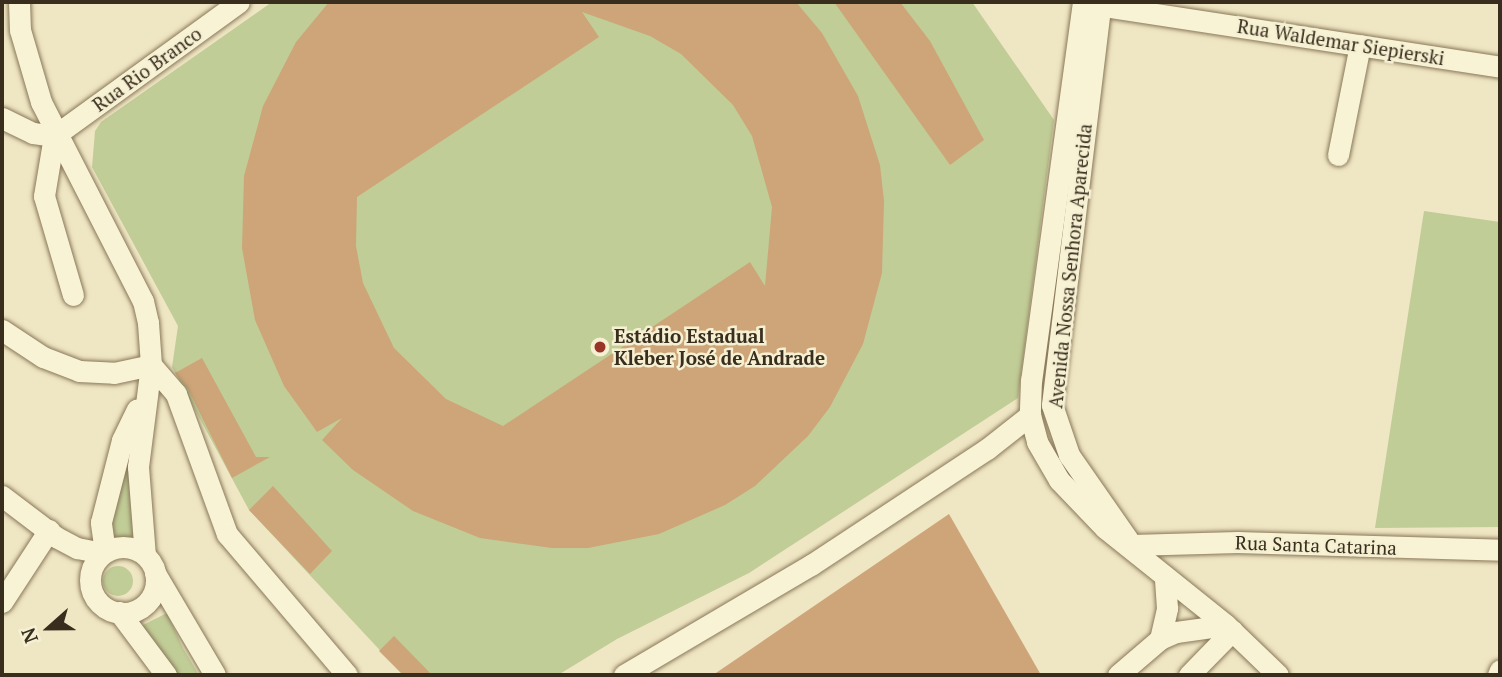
<!DOCTYPE html>
<meta charset="utf-8">
<style>
body{margin:0}
#map{position:relative;width:1502px;height:677px;overflow:hidden;background:#efe6c3;font-family:"PT Serif",serif}
div>[style]{position:absolute}
.green>*{inset:0;background:#c1cd97}
.round{border-radius:50%}
.building>*{inset:0;background:#cda578}
.roads{filter:drop-shadow(0 0 2px #897859) drop-shadow(0 0 2px #897859)}
.minor>*{height:21px;margin:-10.5px;padding:0 10.5px;transform-origin:10.5px;border-radius:10.5px;background:#f9f3d6}
.minor>.ring{margin:-10.5px;padding:0;box-sizing:content-box;background:none;border:21px solid #f9f3d6;border-radius:50%}
.dots>*{width:19px;height:19px;translate:-50% -50%;box-sizing:border-box;border:4px solid #f6f0d3;border-radius:50%}
span{translate:-50% -50%;white-space:nowrap;text-align:center;line-height:1.15;-webkit-text-stroke:5px #f6f0d3;paint-order:stroke}
.street-label{font-size:19px;color:#392e1e}
.poi-label{font-size:19px;color:#392e1e;font-weight:700}
.left{translate:0 -50%;text-align:left}
.frame{position:absolute;inset:0;border:4px solid #392e1e;pointer-events:none}
.north{position:absolute;left:14px;top:593px;width:70px;height:70px;-webkit-text-stroke:5px #f6f0d3;paint-order:stroke;rotate:249deg;font-size:19px;font-weight:700;line-height:28px;text-align:center;color:#392e1e}
.north::after{content:'';display:block;margin:auto;width:24px;height:32px;background:#392e1e;clip-path:polygon(50% 0,100% 100%,50% 72%,0 100%)}
</style>
<div id="map">
<div class="green">
<i style="clip-path:polygon(272px 2px,972px 2px,1054px 120px,1018px 398px,749px 573px,617px 639px,558px 675px,403px 675px,249px 510px,172px 367px,178px 326px,92px 167px,95px 131px,101px 122px)"></i>
<i style="clip-path:polygon(1424px 211px,1500px 222px,1500px 527px,1375px 528px)"></i>
<i style="clip-path:polygon(129px 438px,136px 545px,106px 545px)"></i>
<i class="round" style="left:103px;top:566px;width:30px;height:30px"></i>
<i style="clip-path:polygon(167px 613px,183px 648px,199px 675px,178px 675px,137px 628px)"></i>
</div>
<div class="building">
<i style="clip-path:polygon(evenodd,329px 2px,796px 2px,822px 33px,858px 96px,880px 165px,884px 201px,882px 273px,863px 344px,830px 407px,808px 436px,755px 486px,725px 505px,659px 534px,588px 548px,552px 548px,480px 538px,413px 511px,353px 470px,322px 440px,342px 418px,317px 432px,284px 386px,255px 320px,242px 248px,244px 176px,263px 106px,296px 42px,329px 2px,582px 12px,650px 36px,681px 54px,733px 105px,752px 136px,772px 207px,765px 286px,750px 262px,503px 426px,446px 399px,394px 348px,363px 283px,356px 246px,357px 197px,599px 37px,582px 12px)"></i>
<i style="clip-path:polygon(834px 2px,900px 2px,930px 41px,984px 140px,950px 165px)"></i>
<i style="clip-path:polygon(202px 358px,256px 457px,270px 457px,232px 478px,188px 389px,175px 373px)"></i>
<i style="clip-path:polygon(273px 486px,332px 551px,310px 574px,249px 510px)"></i>
<i style="clip-path:polygon(949px 514px,1041px 675px,713px 675px)"></i>
<i style="clip-path:polygon(394px 636px,432px 675px,403px 675px,379px 651px)"></i>
</div>
<div class="roads">
<div class="minor">
<i style="left:19px;top:2px;width:28px;rotate:88deg"></i>
<i style="left:20px;top:30px;width:75px;rotate:73.7deg"></i>
<i style="left:41px;top:102px;width:224px;rotate:62.9deg"></i>
<i style="left:143px;top:301px;width:23px;rotate:77deg"></i>
<i style="left:148px;top:323px;width:42px;rotate:85.9deg"></i>
<i style="left:151px;top:365px;width:103px;rotate:97.3deg"></i>
<i style="left:138px;top:467px;width:88px;rotate:85.5deg"></i>
<i style="left:1083px;top:2px;width:382px;rotate:97.8deg"></i>
<i style="left:1031px;top:380px;width:35px;rotate:92deg"></i>
<i style="left:1030px;top:415px;width:28px;rotate:75deg"></i>
<i style="left:1037px;top:442px;width:44px;rotate:59.9deg"></i>
<i style="left:1059px;top:480px;width:66px;rotate:46.2deg"></i>
<i style="left:1105px;top:528px;width:155px;rotate:38.7deg"></i>
<i style="left:1226px;top:625px;width:72px;rotate:43.9deg"></i>
<i style="left:1110px;top:7px;width:395px;rotate:8.7deg"></i>
<i style="left:1100px;top:8px;width:400px;rotate:96.9deg"></i>
<i style="left:1052px;top:405px;width:53px;rotate:71.2deg"></i>
<i style="left:1069px;top:455px;width:103px;rotate:55.2deg"></i>
<i style="left:2px;top:118px;width:34px;rotate:26deg"></i>
<i style="left:33px;top:133px;width:21px;rotate:8deg"></i>
<i style="left:54px;top:136px;width:228px;rotate:-35.9deg"></i>
<i style="left:54px;top:136px;width:61px;rotate:99.5deg"></i>
<i style="left:44px;top:196px;width:103px;rotate:73.7deg"></i>
<i style="left:1338px;top:155px;width:112px;rotate:-78.7deg"></i>
<i style="left:2px;top:330px;width:49px;rotate:33.4deg"></i>
<i style="left:43px;top:357px;width:39px;rotate:21deg"></i>
<i style="left:79px;top:371px;width:35px;rotate:3deg"></i>
<i style="left:114px;top:373px;width:38px;rotate:-12deg"></i>
<i style="left:151px;top:365px;width:38px;rotate:49deg"></i>
<i style="left:176px;top:394px;width:149px;rotate:70deg"></i>
<i style="left:227px;top:534px;width:185px;rotate:49.6deg"></i>
<i style="left:2px;top:496px;width:68px;rotate:37.2deg"></i>
<i style="left:56px;top:537px;width:24px;rotate:28deg"></i>
<i style="left:77px;top:548px;width:26px;rotate:11deg"></i>
<i style="left:1131px;top:545px;width:107px;rotate:-1.6deg"></i>
<i style="left:1238px;top:542px;width:262px;rotate:1.7deg"></i>
<i class="ring" style="left:90px;top:547px;width:45px;height:45px"></i>
<i style="left:105px;top:552px;width:30px;rotate:-98deg"></i>
<i style="left:101px;top:522px;width:85px;rotate:-75.6deg"></i>
<i style="left:122px;top:440px;width:34px;rotate:-64deg"></i>
<i style="left:155px;top:573px;width:118px;rotate:59.5deg"></i>
<i style="left:2px;top:602px;width:86px;rotate:-56.9deg"></i>
<i style="left:119px;top:612px;width:79px;rotate:53.3deg"></i>
<i style="left:1160px;top:639px;width:32px;rotate:-77deg"></i>
<i style="left:1167px;top:608px;width:32px;rotate:-94deg"></i>
<i style="left:624px;top:675px;width:217px;rotate:-30.5deg"></i>
<i style="left:811px;top:565px;width:211px;rotate:-33.4deg"></i>
<i style="left:987px;top:449px;width:55px;rotate:-38.3deg"></i>
<i style="left:1118px;top:675px;width:55px;rotate:-40.6deg"></i>
<i style="left:1160px;top:639px;width:17px;rotate:-24deg"></i>
<i style="left:1176px;top:632px;width:50px;rotate:-8deg"></i>
<i style="left:1189px;top:675px;width:62px;rotate:-45.7deg"></i>
<i style="left:1498px;top:675px;width:5px;rotate:-68deg"></i>
</div>
</div>
<div class="dots">
<i style="left:600px;top:347px;background:#993429"></i>
</div>
<div class="street-label">
<span style="left:1341px;top:42px;rotate:9deg">Rua Waldemar Siepierski</span>
<span style="left:147px;top:69px;rotate:-36deg">Rua Rio Branco</span>
<span style="left:1070px;top:266px;rotate:-84deg">Avenida Nossa Senhora Aparecida</span>
<span style="left:1316px;top:545px;rotate:2deg">Rua Santa Catarina</span>
</div>
<div class="poi-label">
<span class="left" style="left:614px;top:347px">Estádio Estadual<br>Kleber José de Andrade</span>
</div>
<div class="frame"></div>
<div class="north">N</div>
</div>
